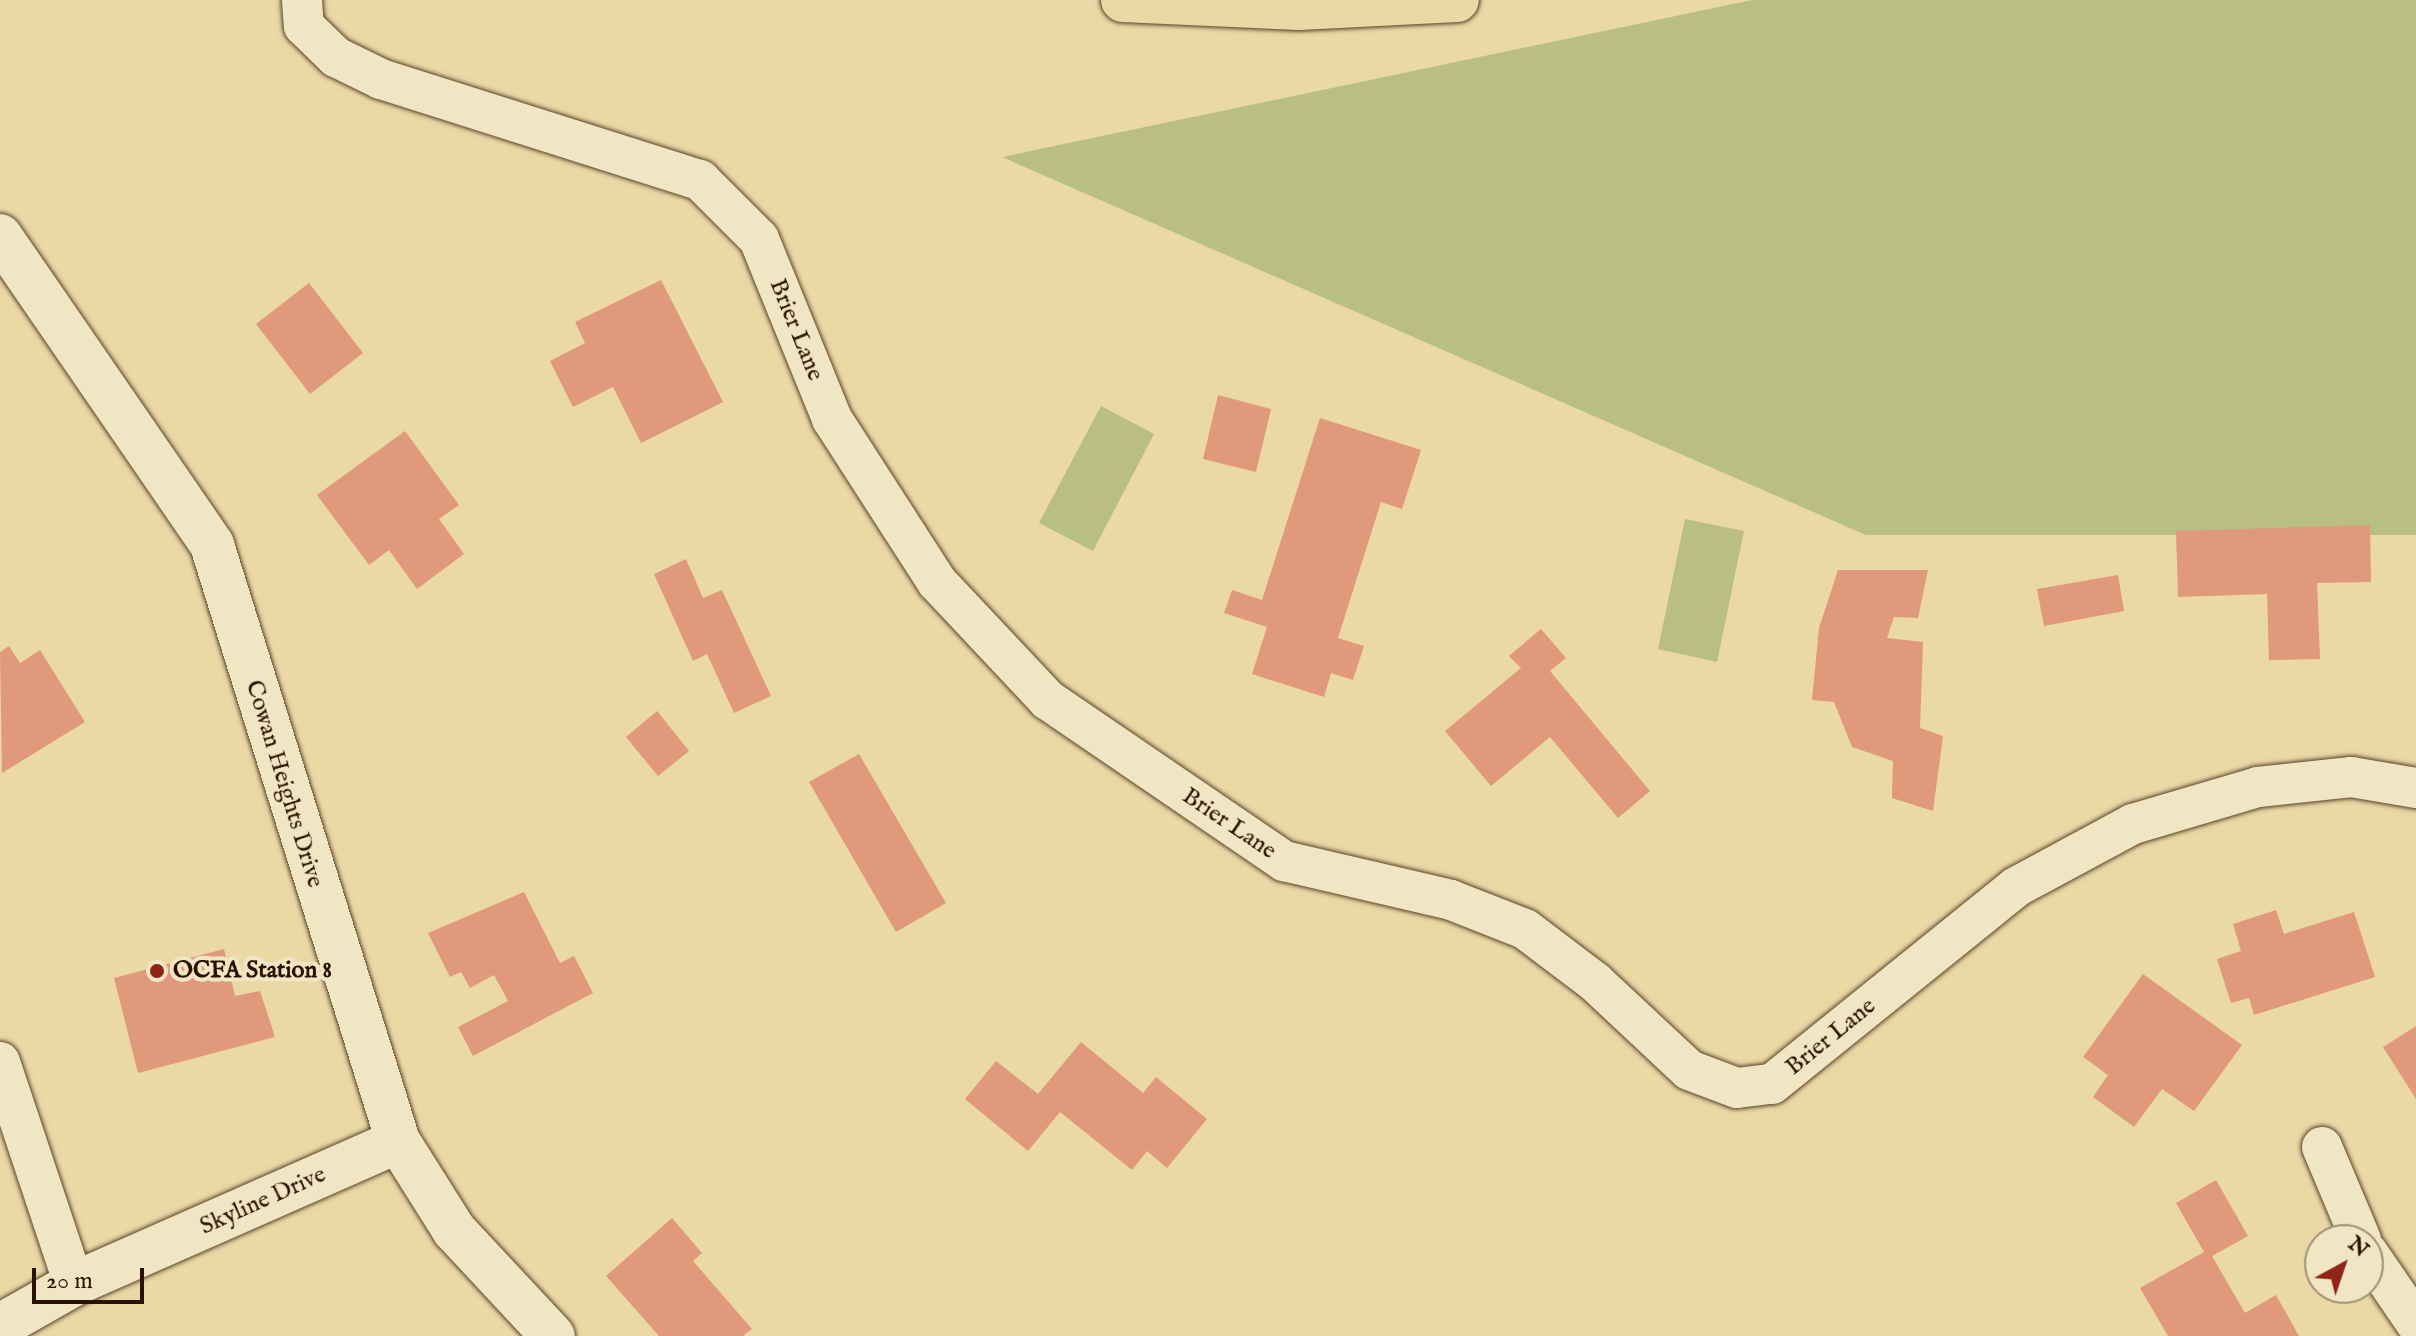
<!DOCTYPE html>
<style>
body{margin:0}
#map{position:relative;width:2416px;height:1336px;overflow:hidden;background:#ead8a5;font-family:"IM FELL English",serif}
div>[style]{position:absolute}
.green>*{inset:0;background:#b9be85}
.building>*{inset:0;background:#e1997b}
.roads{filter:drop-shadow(0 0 2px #594429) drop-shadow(0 0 2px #594429)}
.street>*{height:40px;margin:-20px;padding:0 20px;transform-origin:20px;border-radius:20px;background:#f1e6c4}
.secondary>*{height:44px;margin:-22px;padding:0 22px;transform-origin:22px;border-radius:22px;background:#f1e6c4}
.primary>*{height:44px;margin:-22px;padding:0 22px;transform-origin:22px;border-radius:22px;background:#ead8a5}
.dots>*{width:22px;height:22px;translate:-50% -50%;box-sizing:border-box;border:4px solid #f1e6c4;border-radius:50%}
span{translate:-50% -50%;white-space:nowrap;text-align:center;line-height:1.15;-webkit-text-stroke:8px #f1e6c4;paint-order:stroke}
.street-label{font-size:24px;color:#291200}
.poi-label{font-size:24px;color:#291200;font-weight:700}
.left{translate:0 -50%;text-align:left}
.north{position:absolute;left:2304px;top:1224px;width:80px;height:80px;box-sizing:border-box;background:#f1e6c4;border:2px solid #a19176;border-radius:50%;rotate:40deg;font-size:22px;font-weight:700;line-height:32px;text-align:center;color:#291200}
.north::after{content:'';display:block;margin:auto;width:28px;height:36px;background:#8f2418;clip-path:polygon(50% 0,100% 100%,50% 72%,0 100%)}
.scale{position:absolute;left:32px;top:1268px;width:112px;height:36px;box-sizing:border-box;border:4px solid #291200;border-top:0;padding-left:10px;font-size:24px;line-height:28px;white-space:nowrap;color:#291200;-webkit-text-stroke:6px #f1e6c4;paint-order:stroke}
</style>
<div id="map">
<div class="green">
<i style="clip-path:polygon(1752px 0,2416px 0,2416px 535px,1866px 535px,1002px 157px)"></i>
<i style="clip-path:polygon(1101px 406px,1154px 434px,1093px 551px,1039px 523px)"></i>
<i style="clip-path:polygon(1685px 519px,1744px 531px,1717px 662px,1658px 649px)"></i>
</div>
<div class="building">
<i style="clip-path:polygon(661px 280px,723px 402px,641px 443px,613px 387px,573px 407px,550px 361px,585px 343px,575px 322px)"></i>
<i style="clip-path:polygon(309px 283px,363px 353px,310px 394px,256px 324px)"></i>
<i style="clip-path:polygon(1218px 395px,1271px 409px,1256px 472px,1203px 459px)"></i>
<i style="clip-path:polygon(1320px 418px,1421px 450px,1402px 509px,1381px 502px,1338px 638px,1364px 646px,1353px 680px,1331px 673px,1324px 697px,1252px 674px,1267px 627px,1224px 613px,1232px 590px,1262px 600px)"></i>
<i style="clip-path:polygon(405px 431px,459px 505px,439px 519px,464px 554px,417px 589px,389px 550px,369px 565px,317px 495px)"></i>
<i style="clip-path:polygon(2370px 525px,2371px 582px,2317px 583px,2320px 659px,2269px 660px,2267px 594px,2178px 597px,2176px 531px)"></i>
<i style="clip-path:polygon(686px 559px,703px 598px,722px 590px,771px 696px,734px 713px,707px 654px,693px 661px,654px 574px)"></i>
<i style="clip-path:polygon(1838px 570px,1928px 570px,1918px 618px,1894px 617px,1887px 638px,1923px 642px,1920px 728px,1943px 736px,1933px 811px,1892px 798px,1893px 761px,1852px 747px,1834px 702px,1812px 700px,1819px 628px)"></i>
<i style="clip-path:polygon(2118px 575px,2124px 611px,2044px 626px,2037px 589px)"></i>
<i style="clip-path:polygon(1541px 629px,1566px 658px,1550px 671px,1650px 791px,1618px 818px,1550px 737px,1491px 786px,1445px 731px,1521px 668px,1509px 656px)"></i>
<i style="clip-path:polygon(9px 646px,20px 663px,40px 650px,85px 722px,2px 773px,0 652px)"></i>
<i style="clip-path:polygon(657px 711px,689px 751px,658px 776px,626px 737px)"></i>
<i style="clip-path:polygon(859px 754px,946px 903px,896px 932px,809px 782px)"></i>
<i style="clip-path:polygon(524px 892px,560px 963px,574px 956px,593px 993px,473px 1056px,458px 1027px,508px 1001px,494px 975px,470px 988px,461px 972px,450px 977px,428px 933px)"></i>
<i style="clip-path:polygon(2276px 910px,2284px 934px,2354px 912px,2375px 977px,2254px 1015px,2249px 998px,2231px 1003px,2217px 959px,2241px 951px,2233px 924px)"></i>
<i style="clip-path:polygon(224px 949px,235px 996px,260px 991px,275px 1037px,138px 1073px,114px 978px)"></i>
<i style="clip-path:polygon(2143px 974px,2242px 1045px,2194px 1111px,2162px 1089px,2134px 1127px,2093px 1097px,2108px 1075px,2083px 1057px)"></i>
<i style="clip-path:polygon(2416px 1026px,2416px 1099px,2383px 1047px)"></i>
<i style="clip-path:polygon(1081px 1042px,1143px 1093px,1156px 1077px,1207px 1119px,1167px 1168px,1147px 1151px,1132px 1170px,1060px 1112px,1028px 1151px,965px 1099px,996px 1061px,1038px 1094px)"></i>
<i style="clip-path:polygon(2216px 1180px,2248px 1236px,2212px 1256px,2245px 1313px,2276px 1295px,2299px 1336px,2168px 1336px,2140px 1288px,2204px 1252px,2176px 1203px)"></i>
<i style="clip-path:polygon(672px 1218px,702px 1253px,693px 1261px,752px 1329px,743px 1336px,659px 1336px,606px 1276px)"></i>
</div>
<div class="roads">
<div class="street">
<i style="left:302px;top:0;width:26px;rotate:86deg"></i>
<i style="left:304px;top:26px;width:45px;rotate:44.1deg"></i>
<i style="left:336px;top:57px;width:50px;rotate:26.1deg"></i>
<i style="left:381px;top:79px;width:335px;rotate:17.6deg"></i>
<i style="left:700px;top:180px;width:83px;rotate:45deg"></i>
<i style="left:759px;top:239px;width:194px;rotate:67.9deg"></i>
<i style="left:832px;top:419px;width:194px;rotate:57.2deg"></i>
<i style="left:937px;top:582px;width:162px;rotate:46.8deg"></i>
<i style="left:1048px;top:700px;width:286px;rotate:34.3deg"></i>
<i style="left:1284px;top:861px;width:171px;rotate:13.1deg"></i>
<i style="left:1451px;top:900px;width:79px;rotate:21.4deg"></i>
<i style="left:1525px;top:929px;width:88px;rotate:37.1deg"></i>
<i style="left:1595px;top:982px;width:129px;rotate:43.1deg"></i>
<i style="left:1689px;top:1070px;width:51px;rotate:20.6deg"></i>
<i style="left:1737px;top:1088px;width:35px;rotate:-7deg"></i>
<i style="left:1772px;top:1084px;width:314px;rotate:-38.9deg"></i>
<i style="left:2016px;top:887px;width:133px;rotate:-28.3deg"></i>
<i style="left:2133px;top:824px;width:130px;rotate:-16.5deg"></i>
<i style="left:2258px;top:787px;width:94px;rotate:-6.1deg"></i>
<i style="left:2351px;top:777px;width:66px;rotate:9.6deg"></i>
<i style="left:0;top:1062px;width:234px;rotate:71.6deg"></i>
<i style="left:2322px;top:1147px;width:101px;rotate:67.2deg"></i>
<i style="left:2368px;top:1253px;width:85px;rotate:55.6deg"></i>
</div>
<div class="secondary">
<i style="left:0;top:236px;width:375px;rotate:55.5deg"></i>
<i style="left:212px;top:545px;width:624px;rotate:72.67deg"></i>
<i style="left:398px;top:1141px;width:105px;rotate:57.8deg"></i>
<i style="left:454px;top:1230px;width:145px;rotate:47deg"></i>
<i style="left:0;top:1326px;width:85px;rotate:-29.6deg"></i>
<i style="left:74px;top:1284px;width:354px;rotate:-23.8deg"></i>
</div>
<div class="primary">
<i style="left:1123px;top:0;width:176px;rotate:2.6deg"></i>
<i style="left:1299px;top:8px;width:158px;rotate:-2.9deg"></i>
</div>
</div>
<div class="dots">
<i style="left:157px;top:971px;background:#8f2418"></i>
</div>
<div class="street-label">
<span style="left:796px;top:330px;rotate:68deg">Brier Lane</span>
<span style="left:284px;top:784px;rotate:73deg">Cowan Heights Drive</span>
<span style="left:1229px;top:824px;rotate:34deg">Brier Lane</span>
<span style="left:1831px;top:1037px;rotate:-39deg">Brier Lane</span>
<span style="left:263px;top:1201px;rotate:-24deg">Skyline Drive</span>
</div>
<div class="poi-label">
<span class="left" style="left:173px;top:971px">OCFA Station 8</span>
</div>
<div class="north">N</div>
<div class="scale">20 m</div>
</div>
